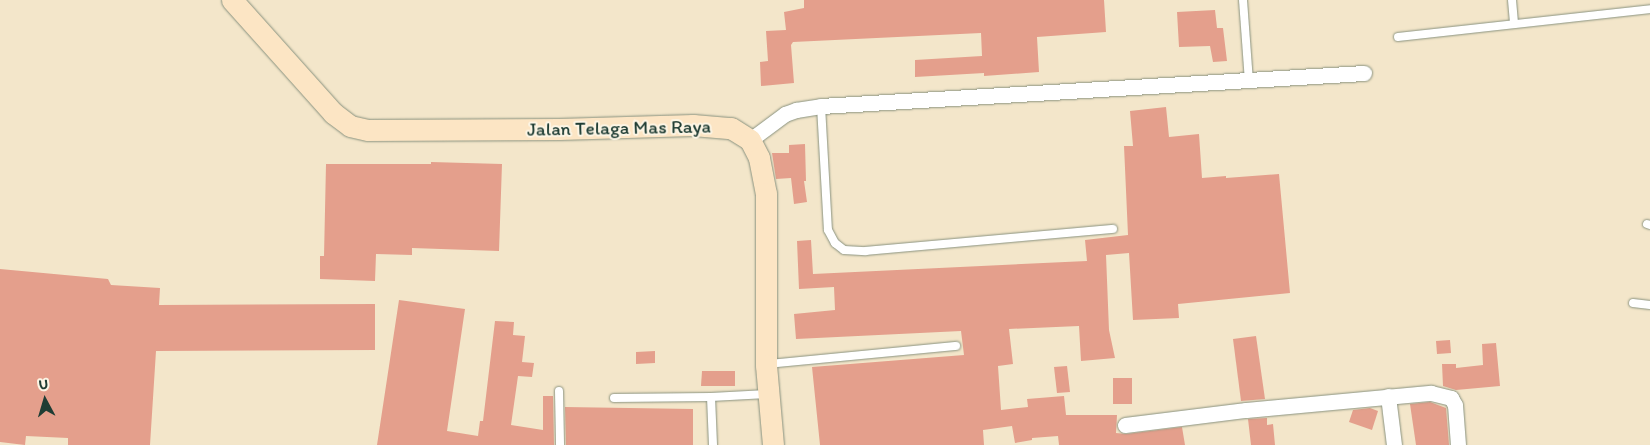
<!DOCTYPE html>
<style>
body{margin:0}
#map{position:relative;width:1650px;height:445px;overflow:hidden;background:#f3e6ca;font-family:Itim,sans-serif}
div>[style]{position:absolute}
.building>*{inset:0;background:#e49f8c}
.roads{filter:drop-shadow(0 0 1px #89927f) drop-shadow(0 0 1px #89927f)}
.service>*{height:8px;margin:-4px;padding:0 4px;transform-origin:4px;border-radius:4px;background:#fff}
.minor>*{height:15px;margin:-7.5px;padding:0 7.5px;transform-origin:7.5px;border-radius:7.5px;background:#fff}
.secondary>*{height:21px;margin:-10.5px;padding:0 10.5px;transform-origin:10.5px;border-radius:10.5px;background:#fce5c4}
span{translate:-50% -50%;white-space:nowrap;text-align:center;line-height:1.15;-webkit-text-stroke:4px #fcf5e5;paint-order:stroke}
.street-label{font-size:19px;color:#1f3d34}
.north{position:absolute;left:20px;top:375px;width:50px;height:50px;-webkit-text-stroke:4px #fcf5e5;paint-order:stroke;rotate:354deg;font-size:14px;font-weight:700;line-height:20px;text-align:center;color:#1f3d34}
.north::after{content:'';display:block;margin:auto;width:18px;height:22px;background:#1f3d34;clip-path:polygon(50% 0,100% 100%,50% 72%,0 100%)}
</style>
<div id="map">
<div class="building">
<i style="clip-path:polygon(804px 0,1104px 0,1106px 32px,1037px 37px,1039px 72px,984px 76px,984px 73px,915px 77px,915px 60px,982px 56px,981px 33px,793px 42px,791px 45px,794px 83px,761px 86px,760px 62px,768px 61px,766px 31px,786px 30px,784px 12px,804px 8px)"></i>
<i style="clip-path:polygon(1215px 10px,1217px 28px,1223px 28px,1227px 61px,1213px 62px,1210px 46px,1179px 47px,1177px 12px)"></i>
<i style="clip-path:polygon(1166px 107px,1169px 137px,1199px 134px,1202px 178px,1226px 176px,1226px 178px,1279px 174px,1290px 293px,1178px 304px,1179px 318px,1133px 320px,1129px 253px,1106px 255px,1109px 330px,1115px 358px,1081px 361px,1079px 326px,1009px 329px,1013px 364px,998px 366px,1001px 410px,1028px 407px,1027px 399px,1064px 396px,1066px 415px,1117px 415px,1116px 433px,1126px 434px,1182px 427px,1185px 445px,1059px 445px,1058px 436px,1032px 438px,1032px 440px,1015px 443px,1012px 426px,983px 430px,984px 445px,820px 445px,812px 367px,964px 355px,961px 331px,796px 339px,794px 314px,835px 310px,834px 287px,799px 289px,797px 241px,811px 240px,813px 274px,1087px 261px,1085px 240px,1128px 235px,1124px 146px,1133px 146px,1130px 111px)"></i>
<i style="clip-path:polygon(805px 144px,806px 181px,804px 181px,807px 202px,794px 204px,791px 178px,776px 179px,772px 153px,789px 153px,789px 145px)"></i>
<i style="clip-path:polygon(431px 162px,502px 164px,499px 251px,412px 248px,412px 255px,376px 254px,375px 281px,320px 279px,320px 256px,324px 256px,326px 164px,431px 164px)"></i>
<i style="clip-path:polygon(0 269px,108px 279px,111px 285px,160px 288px,159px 305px,375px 304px,375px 350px,156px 351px,150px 445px,68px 445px,68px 438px,26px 436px,25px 445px,0 442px)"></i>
<i style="clip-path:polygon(399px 300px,465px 309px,447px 431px,478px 436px,480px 421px,483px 421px,495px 321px,514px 322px,513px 335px,525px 336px,522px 362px,534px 363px,532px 377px,518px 376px,511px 425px,543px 430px,543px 396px,553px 396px,554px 445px,377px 445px)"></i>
<i style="clip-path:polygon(1256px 336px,1265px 399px,1241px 401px,1233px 339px)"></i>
<i style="clip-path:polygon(1450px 340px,1451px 353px,1437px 354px,1436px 341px)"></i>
<i style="clip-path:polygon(1496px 343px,1500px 386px,1456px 390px,1443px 386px,1442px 364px,1456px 364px,1456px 368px,1483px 365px,1482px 344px)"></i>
<i style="clip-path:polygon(655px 351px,655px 363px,636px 364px,636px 352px)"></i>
<i style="clip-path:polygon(1067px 366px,1070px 392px,1057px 393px,1054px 367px)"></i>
<i style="clip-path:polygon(702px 371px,735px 371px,735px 386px,701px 386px)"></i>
<i style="clip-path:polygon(1113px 378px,1132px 378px,1132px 404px,1113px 404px)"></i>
<i style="clip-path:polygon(1430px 402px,1446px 408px,1449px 445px,1416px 445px,1410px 404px)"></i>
<i style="clip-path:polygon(565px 407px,693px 409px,693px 445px,566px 445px)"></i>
<i style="clip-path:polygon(1370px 408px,1378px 411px,1372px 430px,1349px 422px,1353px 410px)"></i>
<i style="clip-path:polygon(1267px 418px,1267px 425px,1273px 424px,1275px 445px,1251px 445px,1248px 419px)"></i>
</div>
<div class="roads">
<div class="service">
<i style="left:1243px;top:0;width:81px;rotate:85.8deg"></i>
<i style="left:1512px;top:0;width:24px;rotate:85deg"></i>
<i style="left:1398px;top:37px;width:254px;rotate:-6.3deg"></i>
<i style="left:821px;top:106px;width:124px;rotate:86.8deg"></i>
<i style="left:828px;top:230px;width:15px;rotate:62deg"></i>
<i style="left:835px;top:243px;width:11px;rotate:38deg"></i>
<i style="left:844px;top:250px;width:22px;rotate:3deg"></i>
<i style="left:866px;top:251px;width:248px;rotate:-5.1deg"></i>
<i style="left:1647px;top:224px;width:3px;rotate:18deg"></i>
<i style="left:1633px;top:303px;width:17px;rotate:7deg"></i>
<i style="left:768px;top:364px;width:189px;rotate:-5.5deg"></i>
<i style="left:559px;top:391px;width:54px;rotate:88.9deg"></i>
<i style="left:711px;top:397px;width:48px;rotate:87.6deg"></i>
<i style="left:614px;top:398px;width:97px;rotate:-0.6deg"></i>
<i style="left:711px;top:397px;width:56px;rotate:-3.1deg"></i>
</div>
<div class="minor">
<i style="left:750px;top:140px;width:44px;rotate:-36.6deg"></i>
<i style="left:785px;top:114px;width:12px;rotate:-20deg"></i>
<i style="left:796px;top:110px;width:25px;rotate:-9deg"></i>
<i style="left:821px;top:106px;width:544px;rotate:-3.48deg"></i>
<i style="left:1388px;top:396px;width:49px;rotate:83deg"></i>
<i style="left:1125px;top:425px;width:122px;rotate:-7.1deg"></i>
<i style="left:1246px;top:410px;width:186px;rotate:-5.3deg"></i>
<i style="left:1431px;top:393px;width:21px;rotate:14deg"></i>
<i style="left:1451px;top:398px;width:8px;rotate:60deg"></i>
<i style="left:1455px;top:405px;width:40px;rotate:85.7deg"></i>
</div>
<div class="secondary">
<i style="left:232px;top:0;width:152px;rotate:48.2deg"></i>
<i style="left:333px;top:113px;width:21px;rotate:37deg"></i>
<i style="left:350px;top:126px;width:18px;rotate:13deg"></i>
<i style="left:368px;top:130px;width:191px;rotate:-0.3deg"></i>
<i style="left:559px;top:129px;width:134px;rotate:-1.7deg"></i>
<i style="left:693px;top:125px;width:38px;rotate:5deg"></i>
<i style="left:731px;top:128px;width:22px;rotate:32deg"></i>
<i style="left:750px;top:140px;width:20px;rotate:63deg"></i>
<i style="left:759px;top:158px;width:36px;rotate:79deg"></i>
<i style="left:766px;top:193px;width:172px;rotate:90deg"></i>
<i style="left:766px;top:365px;width:80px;rotate:85deg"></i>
</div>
</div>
<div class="street-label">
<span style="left:619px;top:128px;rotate:-1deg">Jalan Telaga Mas Raya</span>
</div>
<div class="north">U</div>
</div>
